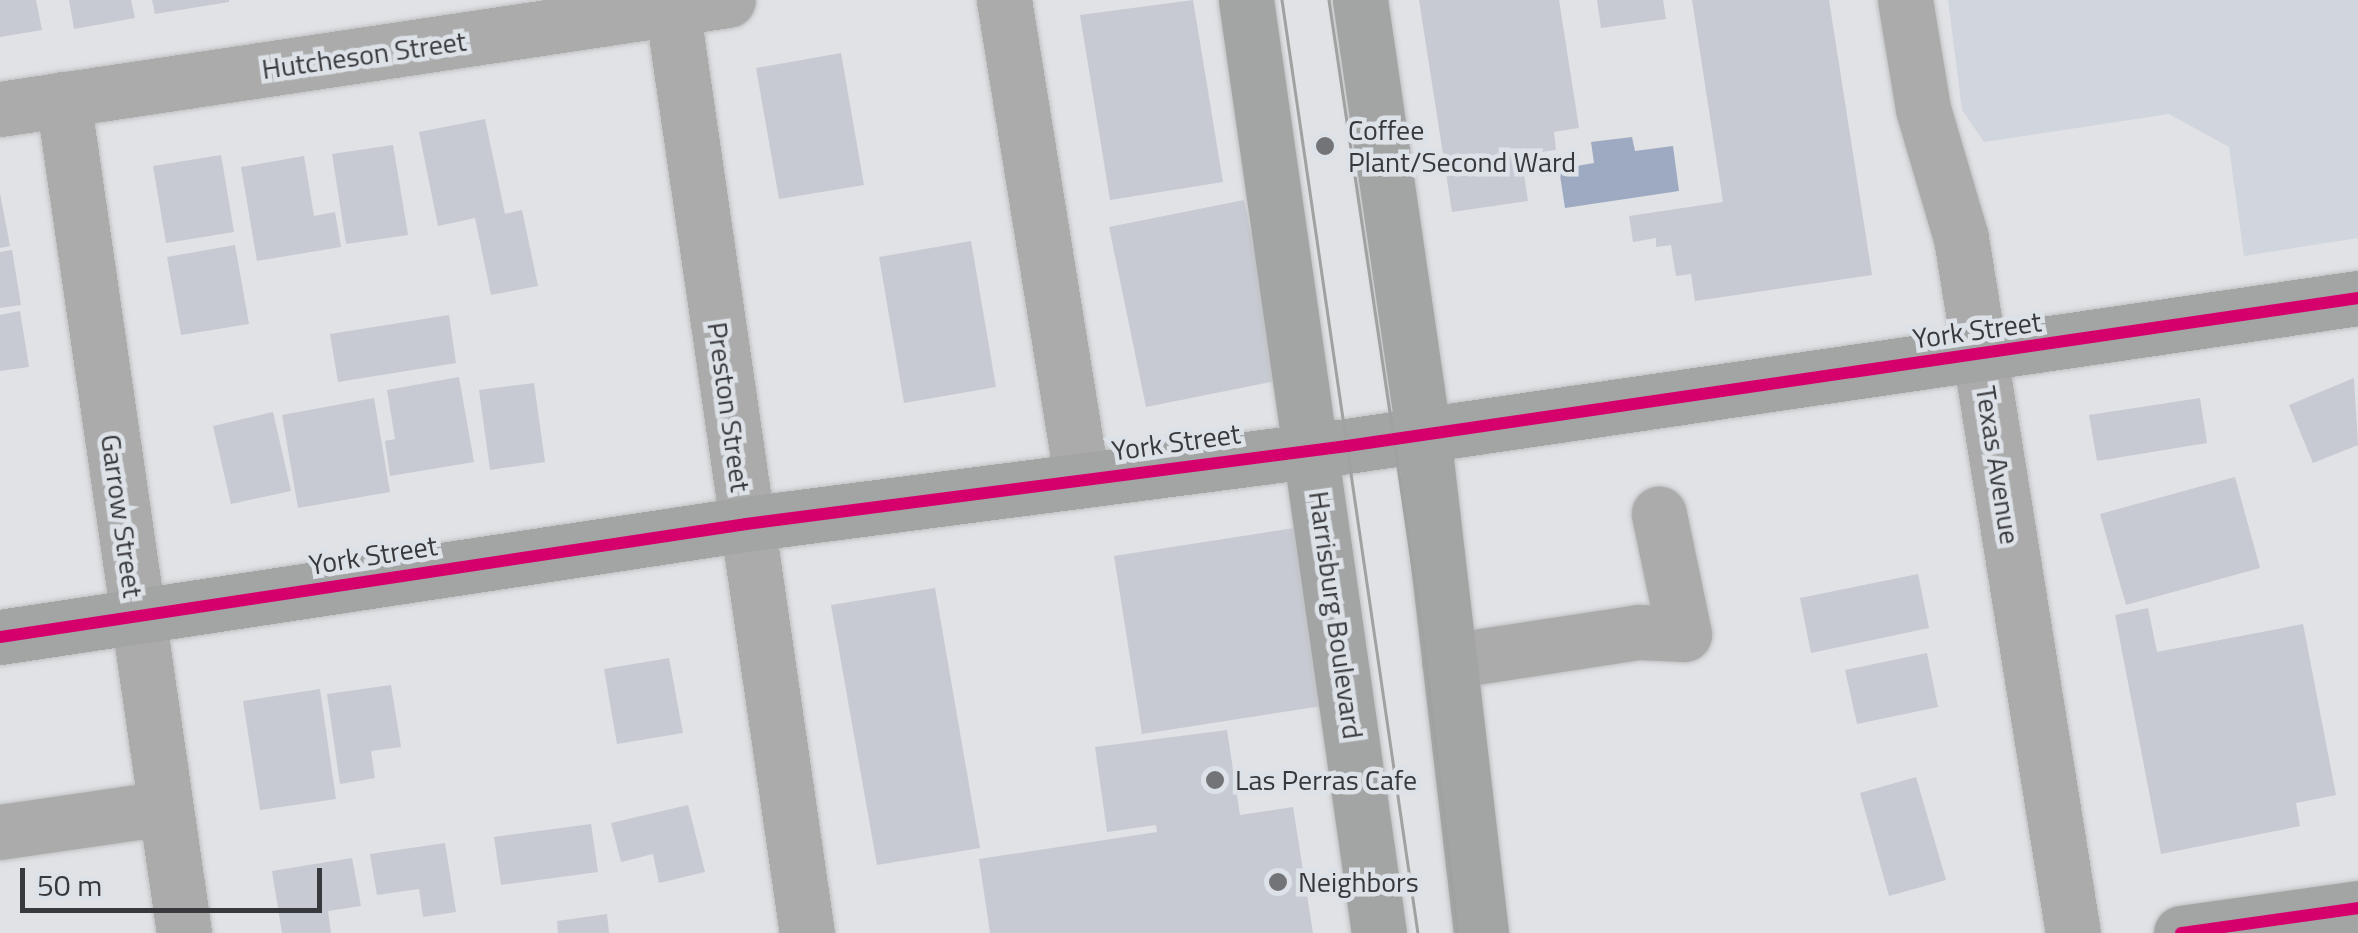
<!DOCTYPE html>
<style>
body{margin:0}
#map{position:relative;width:2358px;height:933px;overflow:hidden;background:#e0e2e5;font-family:"Titillium Web",sans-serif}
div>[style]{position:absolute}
.built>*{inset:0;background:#d1d5dd}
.water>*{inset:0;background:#9eaac2}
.building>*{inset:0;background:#c7cad2}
.roads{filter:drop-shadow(0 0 2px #bfc0c2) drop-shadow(0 0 2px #bfc0c2)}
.minor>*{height:55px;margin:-27.5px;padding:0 27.5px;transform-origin:27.5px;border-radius:27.5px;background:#aaabaa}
.major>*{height:55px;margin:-27.5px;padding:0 27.5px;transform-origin:27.5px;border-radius:27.5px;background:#a3a4a4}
.tram>*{height:2.5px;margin:-1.25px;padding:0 1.25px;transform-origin:1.25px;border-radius:1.25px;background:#a1a1a2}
.cycleway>*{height:12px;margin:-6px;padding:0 6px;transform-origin:6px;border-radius:6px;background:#d6006c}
.dots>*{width:28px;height:28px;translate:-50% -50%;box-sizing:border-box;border:5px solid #dde1e8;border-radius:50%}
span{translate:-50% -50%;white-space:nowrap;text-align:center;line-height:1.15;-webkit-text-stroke:9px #dde1e8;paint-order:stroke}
.street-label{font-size:28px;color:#38393c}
.poi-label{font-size:28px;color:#38393c}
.left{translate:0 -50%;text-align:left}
.scale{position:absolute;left:20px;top:868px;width:302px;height:45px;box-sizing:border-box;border:5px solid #38393c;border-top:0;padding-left:12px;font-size:30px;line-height:35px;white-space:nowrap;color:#38393c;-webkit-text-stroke:8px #dde1e8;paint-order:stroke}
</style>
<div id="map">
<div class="built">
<i style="clip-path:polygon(1948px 0,2358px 0,2358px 238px,2244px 256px,2229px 147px,2169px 114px,1984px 142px,1962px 110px)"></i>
</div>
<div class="water">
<i style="clip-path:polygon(1632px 137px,1635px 151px,1673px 146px,1679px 191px,1565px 208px,1559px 169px,1594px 163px,1591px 142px)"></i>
</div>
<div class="building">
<i style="clip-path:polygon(0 0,36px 0,42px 30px,0 37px)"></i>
<i style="clip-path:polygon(69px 0,131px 0,135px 18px,74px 29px)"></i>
<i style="clip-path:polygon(152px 0,229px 0,229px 2px,155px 14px)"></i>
<i style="clip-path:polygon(1193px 0,1223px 182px,1110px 200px,1080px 15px)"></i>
<i style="clip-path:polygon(1419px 0,1559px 0,1579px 128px,1554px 132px,1556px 150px,1521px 155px,1528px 201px,1452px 212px)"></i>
<i style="clip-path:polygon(1597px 0,1663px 0,1666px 19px,1601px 28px)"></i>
<i style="clip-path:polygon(1692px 0,1829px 0,1872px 275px,1695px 301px,1691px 274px,1676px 276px,1671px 245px,1656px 247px,1656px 238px,1633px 242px,1629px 216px,1723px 202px)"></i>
<i style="clip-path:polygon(841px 53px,864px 185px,779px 199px,756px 68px)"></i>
<i style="clip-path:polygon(485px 119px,505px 214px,522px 210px,538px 286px,491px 295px,475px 218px,438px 226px,419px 132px)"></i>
<i style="clip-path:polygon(393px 145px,408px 235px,346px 244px,332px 154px)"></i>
<i style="clip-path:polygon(221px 155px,234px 232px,166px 243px,153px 166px)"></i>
<i style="clip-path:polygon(304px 156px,314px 216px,335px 212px,341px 247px,257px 261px,241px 167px)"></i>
<i style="clip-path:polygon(0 193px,10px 246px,0 248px)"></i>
<i style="clip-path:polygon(1244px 200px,1281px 380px,1146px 407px,1109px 227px)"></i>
<i style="clip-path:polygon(971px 241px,996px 387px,904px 403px,879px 257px)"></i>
<i style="clip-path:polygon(235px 245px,249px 324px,181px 335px,167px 257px)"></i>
<i style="clip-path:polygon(12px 250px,21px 305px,0 308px,0 252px)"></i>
<i style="clip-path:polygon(20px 311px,29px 367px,0 371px,0 315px)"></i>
<i style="clip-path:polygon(449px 315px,456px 363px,338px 382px,330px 334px)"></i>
<i style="clip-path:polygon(459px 377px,474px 462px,390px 476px,385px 441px,395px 439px,387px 390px)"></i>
<i style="clip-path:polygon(2354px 378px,2358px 445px,2313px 463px,2289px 405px)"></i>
<i style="clip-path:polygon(534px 383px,545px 462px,490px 470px,479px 390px)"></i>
<i style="clip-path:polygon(374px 398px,390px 492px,298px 508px,282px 415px)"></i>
<i style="clip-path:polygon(2200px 398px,2207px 443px,2097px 461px,2089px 415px)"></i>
<i style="clip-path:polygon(273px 412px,291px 491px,231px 504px,213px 426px)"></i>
<i style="clip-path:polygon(2235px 477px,2260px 568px,2126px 605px,2100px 514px)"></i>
<i style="clip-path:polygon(1294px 528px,1322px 706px,1142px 734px,1114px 556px)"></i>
<i style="clip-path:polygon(1918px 574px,1929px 628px,1811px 653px,1800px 598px)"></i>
<i style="clip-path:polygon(935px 588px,980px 848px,877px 865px,831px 605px)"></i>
<i style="clip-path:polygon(2148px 608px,2157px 652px,2303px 624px,2336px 795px,2296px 803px,2300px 826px,2161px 854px,2115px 615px)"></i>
<i style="clip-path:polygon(1927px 653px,1938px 707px,1857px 724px,1845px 670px)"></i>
<i style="clip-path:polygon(669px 658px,683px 733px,617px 744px,604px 669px)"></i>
<i style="clip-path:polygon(391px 685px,401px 747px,371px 751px,375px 778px,340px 784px,327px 694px)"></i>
<i style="clip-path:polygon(320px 689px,336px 799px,260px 810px,243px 701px)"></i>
<i style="clip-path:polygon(1227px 730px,1240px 815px,1293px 807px,1313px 933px,990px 933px,979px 859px,1157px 832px,1156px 825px,1107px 832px,1095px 747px)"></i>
<i style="clip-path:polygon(1916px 777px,1946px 880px,1889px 896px,1860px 793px)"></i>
<i style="clip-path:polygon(688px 805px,705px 872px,659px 883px,653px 854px,621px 862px,611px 823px)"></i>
<i style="clip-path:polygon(591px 824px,598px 872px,501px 885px,494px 837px)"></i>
<i style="clip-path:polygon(445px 843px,456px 912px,423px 917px,419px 889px,377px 895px,370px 854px)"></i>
<i style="clip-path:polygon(352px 858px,361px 906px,328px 911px,331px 933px,282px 933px,272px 871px)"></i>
<i style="clip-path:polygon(607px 914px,609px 933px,558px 933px,557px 921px)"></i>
</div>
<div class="roads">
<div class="minor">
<i style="left:671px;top:0;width:943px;rotate:81.71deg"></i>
<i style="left:1004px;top:0;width:486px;rotate:80.8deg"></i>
<i style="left:1905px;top:0;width:110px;rotate:80.6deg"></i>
<i style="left:1923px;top:109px;width:134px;rotate:73.6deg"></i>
<i style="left:1961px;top:238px;width:704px;rotate:80.85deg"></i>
<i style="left:63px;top:99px;width:843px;rotate:81.74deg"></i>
<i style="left:0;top:109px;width:736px;rotate:-8.52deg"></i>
<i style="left:1449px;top:661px;width:191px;rotate:-8.7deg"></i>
<i style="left:1638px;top:632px;width:46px;rotate:2.5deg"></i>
<i style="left:1684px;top:634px;width:123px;rotate:-101.8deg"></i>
<i style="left:0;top:832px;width:167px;rotate:-8.3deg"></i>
</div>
<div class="major">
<i style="left:1246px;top:0;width:942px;rotate:81.89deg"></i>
<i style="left:1360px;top:0;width:439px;rotate:81.7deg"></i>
<i style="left:1423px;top:434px;width:502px;rotate:83.37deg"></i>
<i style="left:0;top:637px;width:755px;rotate:-8.61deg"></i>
<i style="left:746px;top:524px;width:606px;rotate:-7.39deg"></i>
<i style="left:1347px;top:446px;width:1022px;rotate:-8.33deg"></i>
<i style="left:2181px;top:933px;width:179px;rotate:-8deg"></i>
</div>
</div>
<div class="tram">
<i style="left:1282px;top:0;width:943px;rotate:81.71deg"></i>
<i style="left:1329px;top:0;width:643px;rotate:81.59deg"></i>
<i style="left:1423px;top:636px;width:299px;rotate:83.3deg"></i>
</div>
<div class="cycleway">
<i style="left:0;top:637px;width:755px;rotate:-8.61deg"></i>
<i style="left:746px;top:524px;width:606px;rotate:-7.39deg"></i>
<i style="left:1347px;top:446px;width:1022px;rotate:-8.33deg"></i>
<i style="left:2181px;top:933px;width:179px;rotate:-8deg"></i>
</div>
<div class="dots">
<i style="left:1325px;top:146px;background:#737477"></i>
<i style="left:1215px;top:780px;background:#737477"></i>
<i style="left:1278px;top:882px;background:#737477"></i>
</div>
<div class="street-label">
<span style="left:364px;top:55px;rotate:-8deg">Hutcheson Street</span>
<span style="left:1977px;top:330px;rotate:-8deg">York Street</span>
<span style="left:729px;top:407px;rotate:82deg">Preston Street</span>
<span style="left:1176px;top:442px;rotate:-8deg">York Street</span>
<span style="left:1998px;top:465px;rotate:81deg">Texas Avenue</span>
<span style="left:122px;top:516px;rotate:82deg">Garrow Street</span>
<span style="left:373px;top:555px;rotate:-9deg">York Street</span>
<span style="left:1336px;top:615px;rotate:82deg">Harrisburg Boulevard</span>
</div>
<div class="poi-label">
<span class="left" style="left:1348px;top:146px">Coffee<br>Plant/Second Ward</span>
<span class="left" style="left:1235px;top:780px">Las Perras Cafe</span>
<span class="left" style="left:1298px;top:882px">Neighbors</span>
</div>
<div class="scale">50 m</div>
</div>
